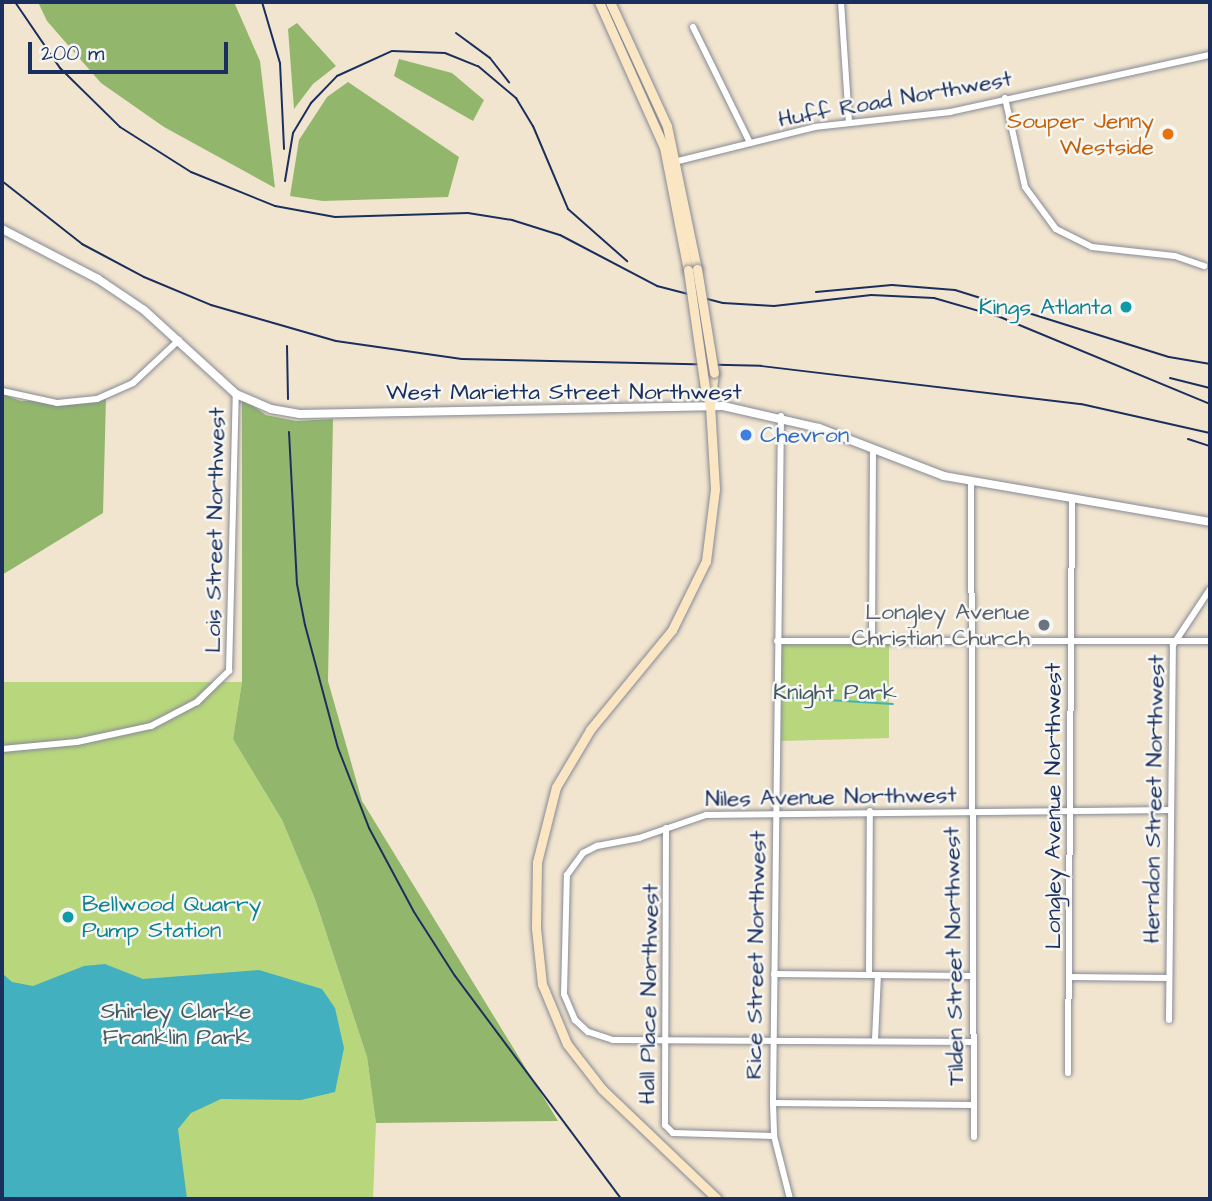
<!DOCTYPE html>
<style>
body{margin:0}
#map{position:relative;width:1212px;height:1201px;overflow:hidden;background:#f2e5cf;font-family:"Architects Daughter",sans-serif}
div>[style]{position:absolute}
.green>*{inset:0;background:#b8d67c}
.forest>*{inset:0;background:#92b76c}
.water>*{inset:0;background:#42b0be}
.stream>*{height:2px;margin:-1px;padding:0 1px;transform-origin:1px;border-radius:1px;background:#42b0be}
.roads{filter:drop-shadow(0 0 2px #868a96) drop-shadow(0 0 2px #868a96)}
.minor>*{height:6px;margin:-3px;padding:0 3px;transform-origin:3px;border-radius:3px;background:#fff}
.tertiary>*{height:8px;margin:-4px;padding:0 4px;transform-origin:4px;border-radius:4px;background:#fff}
.secondary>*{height:9px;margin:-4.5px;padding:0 4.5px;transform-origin:4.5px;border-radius:4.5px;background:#fbe6c4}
.rail>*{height:2px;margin:-1px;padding:0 1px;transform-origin:1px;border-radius:1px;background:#1b2f5e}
.bridges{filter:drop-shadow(0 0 2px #868a96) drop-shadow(0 0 2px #868a96)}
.secondary-bridge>*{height:9px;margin:-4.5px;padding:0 4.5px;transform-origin:4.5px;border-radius:4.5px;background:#fbe6c4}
.dots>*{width:19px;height:19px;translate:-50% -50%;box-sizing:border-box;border:4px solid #f6f6f2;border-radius:50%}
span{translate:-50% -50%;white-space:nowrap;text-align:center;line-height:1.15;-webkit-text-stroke:5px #f6f6f2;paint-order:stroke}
.street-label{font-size:23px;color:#1b2f5e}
.food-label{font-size:23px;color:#c56008}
.right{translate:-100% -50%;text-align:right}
.culture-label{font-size:23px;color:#0d838f}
.left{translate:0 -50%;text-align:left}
.shop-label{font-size:23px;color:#366cbe}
.worship-label{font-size:23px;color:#5b616d}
.park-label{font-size:23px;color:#425966}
.frame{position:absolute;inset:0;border:4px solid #1b2f5e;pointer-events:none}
.scale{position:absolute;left:28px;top:42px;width:200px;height:32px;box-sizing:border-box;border:4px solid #1b2f5e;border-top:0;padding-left:9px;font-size:21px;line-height:24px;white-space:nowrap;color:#1b2f5e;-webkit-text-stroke:5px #f6f6f2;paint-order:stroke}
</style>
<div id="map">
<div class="green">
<i style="clip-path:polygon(781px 644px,889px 644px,889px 738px,781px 741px)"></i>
<i style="clip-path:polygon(2px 682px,242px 682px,233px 739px,282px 820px,315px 899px,367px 1057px,376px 1123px,373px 1199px,2px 1199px)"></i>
</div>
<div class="forest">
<i style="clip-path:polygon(38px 2px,234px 2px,260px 61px,275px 188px,164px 127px,101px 83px,47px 21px)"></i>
<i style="clip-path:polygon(297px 23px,336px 66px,313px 84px,294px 109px,288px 29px)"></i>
<i style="clip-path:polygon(399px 59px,452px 73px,484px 100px,473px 121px,394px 76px)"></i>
<i style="clip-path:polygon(348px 82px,459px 157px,448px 197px,323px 201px,290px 196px,299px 140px,327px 97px)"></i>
<i style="clip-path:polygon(2px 394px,21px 401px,106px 398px,103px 513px,2px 575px)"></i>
<i style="clip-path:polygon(242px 398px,266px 415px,296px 421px,333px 419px,328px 681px,362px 801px,558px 1121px,376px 1123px,367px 1057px,315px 899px,282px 820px,233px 739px,242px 682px)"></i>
</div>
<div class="water">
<i style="clip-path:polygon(105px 964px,143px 979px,259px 970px,322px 989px,335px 1008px,344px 1048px,335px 1092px,301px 1100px,221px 1099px,191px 1113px,178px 1129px,187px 1199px,2px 1199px,2px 973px,12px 982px,33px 986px,84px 966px)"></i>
</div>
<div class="stream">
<i style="left:779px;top:697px;width:114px;rotate:3.5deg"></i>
</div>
<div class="roads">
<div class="minor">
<i style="left:841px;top:2px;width:119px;rotate:86.2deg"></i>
<i style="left:693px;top:27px;width:129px;rotate:63.8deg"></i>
<i style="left:1005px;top:98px;width:91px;rotate:77.3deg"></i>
<i style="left:1025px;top:187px;width:52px;rotate:53.6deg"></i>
<i style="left:1056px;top:229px;width:40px;rotate:26.6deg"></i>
<i style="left:1092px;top:247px;width:83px;rotate:6.2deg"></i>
<i style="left:1175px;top:256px;width:31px;rotate:19deg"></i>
<i style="left:674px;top:162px;width:145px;rotate:-13.9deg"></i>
<i style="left:815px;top:127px;width:136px;rotate:-6.3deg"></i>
<i style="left:950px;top:112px;width:266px;rotate:-12.4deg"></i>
<i style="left:2px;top:391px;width:56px;rotate:12.3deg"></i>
<i style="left:57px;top:403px;width:40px;rotate:-5.7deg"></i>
<i style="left:97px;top:399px;width:39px;rotate:-24deg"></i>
<i style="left:133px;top:383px;width:63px;rotate:-43.1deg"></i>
<i style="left:781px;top:416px;width:687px;rotate:90.67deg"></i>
<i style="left:773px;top:1103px;width:33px;rotate:88deg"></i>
<i style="left:774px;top:1136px;width:65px;rotate:75.7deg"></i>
<i style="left:971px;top:481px;width:656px;rotate:89.74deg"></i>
<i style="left:872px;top:640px;width:190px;rotate:-89.7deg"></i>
<i style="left:777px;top:641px;width:433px"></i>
<i style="left:2px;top:749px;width:75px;rotate:-5.3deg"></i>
<i style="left:77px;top:742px;width:76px;rotate:-12.2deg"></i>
<i style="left:151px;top:726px;width:52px;rotate:-27.6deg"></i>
<i style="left:197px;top:702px;width:45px;rotate:-44.1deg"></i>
<i style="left:229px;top:671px;width:277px;rotate:-88.6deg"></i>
<i style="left:666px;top:828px;width:297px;rotate:90.2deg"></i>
<i style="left:665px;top:1125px;width:11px;rotate:45deg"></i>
<i style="left:673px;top:1133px;width:101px;rotate:1.7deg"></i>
<i style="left:774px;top:974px;width:197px;rotate:0.6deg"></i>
<i style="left:869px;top:975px;width:164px;rotate:-89.7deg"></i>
<i style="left:1069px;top:977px;width:100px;rotate:0.6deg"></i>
<i style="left:1169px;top:1020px;width:375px;rotate:-89.4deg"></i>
<i style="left:1173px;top:645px;width:67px;rotate:-56.5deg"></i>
<i style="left:875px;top:1040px;width:65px;rotate:-87.4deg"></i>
<i style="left:974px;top:1042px;width:361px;rotate:-179.7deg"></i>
<i style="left:613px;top:1040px;width:26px;rotate:-162deg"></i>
<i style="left:588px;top:1032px;width:18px;rotate:-137deg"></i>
<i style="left:575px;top:1020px;width:28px;rotate:-113deg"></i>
<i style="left:564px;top:994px;width:119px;rotate:-88.6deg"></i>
<i style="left:567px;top:875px;width:27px;rotate:-54deg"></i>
<i style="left:583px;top:853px;width:16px;rotate:-27deg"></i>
<i style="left:597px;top:846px;width:43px;rotate:-10.8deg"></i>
<i style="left:639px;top:838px;width:71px;rotate:-18.9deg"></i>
<i style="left:706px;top:815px;width:465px;rotate:-0.6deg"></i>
<i style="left:1068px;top:1073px;width:575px;rotate:-89.6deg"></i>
<i style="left:773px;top:1103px;width:201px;rotate:0.6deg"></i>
</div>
<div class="tertiary">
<i style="left:2px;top:229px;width:108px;rotate:27.5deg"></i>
<i style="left:98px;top:279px;width:55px;rotate:34deg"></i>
<i style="left:144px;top:310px;width:125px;rotate:42.4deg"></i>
<i style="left:236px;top:394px;width:38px;rotate:23deg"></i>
<i style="left:271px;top:409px;width:29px;rotate:10deg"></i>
<i style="left:300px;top:414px;width:423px;rotate:-1.1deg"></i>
<i style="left:723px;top:406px;width:98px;rotate:12.9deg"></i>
<i style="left:819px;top:428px;width:134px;rotate:21deg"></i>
<i style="left:944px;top:476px;width:270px;rotate:9.8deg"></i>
</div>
<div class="secondary">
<i style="left:599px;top:2px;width:159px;rotate:65.9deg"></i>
<i style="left:664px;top:147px;width:125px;rotate:79deg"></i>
<i style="left:610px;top:2px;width:136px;rotate:65.3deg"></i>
<i style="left:667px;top:126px;width:146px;rotate:78.2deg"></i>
<i style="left:705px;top:388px;width:18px;rotate:74deg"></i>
<i style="left:710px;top:405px;width:84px;rotate:86.6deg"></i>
<i style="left:715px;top:489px;width:73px;rotate:97.1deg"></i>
<i style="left:706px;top:561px;width:77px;rotate:116.2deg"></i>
<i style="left:672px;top:630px;width:129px;rotate:129.4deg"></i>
<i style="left:590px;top:730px;width:66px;rotate:120.8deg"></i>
<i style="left:556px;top:787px;width:77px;rotate:104.2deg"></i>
<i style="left:537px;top:862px;width:66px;rotate:90.9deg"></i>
<i style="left:536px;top:928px;width:56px;rotate:83.9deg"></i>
<i style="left:542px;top:984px;width:65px;rotate:67.4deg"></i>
<i style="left:567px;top:1044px;width:57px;rotate:52.1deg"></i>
<i style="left:602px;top:1089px;width:159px;rotate:43.7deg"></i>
<i style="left:710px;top:405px;width:32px;rotate:-83deg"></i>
</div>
</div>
<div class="rail">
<i style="left:15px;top:2px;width:80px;rotate:55.7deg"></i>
<i style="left:60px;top:68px;width:84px;rotate:44.5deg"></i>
<i style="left:120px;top:127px;width:84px;rotate:32.4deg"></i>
<i style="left:191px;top:172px;width:91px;rotate:22deg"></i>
<i style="left:275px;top:206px;width:61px;rotate:10.4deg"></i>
<i style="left:335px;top:217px;width:133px;rotate:-1.7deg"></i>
<i style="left:468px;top:213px;width:45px;rotate:9deg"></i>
<i style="left:512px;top:220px;width:50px;rotate:17.4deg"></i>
<i style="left:560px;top:235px;width:110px;rotate:27.7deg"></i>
<i style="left:657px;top:286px;width:68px;rotate:14.4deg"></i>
<i style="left:723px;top:303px;width:51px;rotate:3.4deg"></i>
<i style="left:774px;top:306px;width:98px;rotate:-6.5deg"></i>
<i style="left:871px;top:295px;width:63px;rotate:2.7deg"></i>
<i style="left:934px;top:298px;width:69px;rotate:16.1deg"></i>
<i style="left:1000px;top:317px;width:227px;rotate:22.5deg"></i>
<i style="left:262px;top:2px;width:64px;rotate:73.6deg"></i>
<i style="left:280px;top:63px;width:86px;rotate:87.3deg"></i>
<i style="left:456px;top:33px;width:42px;rotate:36.3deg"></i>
<i style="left:490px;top:58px;width:31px;rotate:52deg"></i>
<i style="left:2px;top:181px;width:102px;rotate:38.2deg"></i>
<i style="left:82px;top:244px;width:70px;rotate:28deg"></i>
<i style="left:144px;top:277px;width:73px;rotate:22.7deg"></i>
<i style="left:211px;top:305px;width:130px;rotate:16.1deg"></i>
<i style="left:336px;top:341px;width:127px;rotate:8.1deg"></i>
<i style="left:462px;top:359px;width:299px;rotate:1.3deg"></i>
<i style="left:761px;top:366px;width:322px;rotate:6.8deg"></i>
<i style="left:1081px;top:404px;width:132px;rotate:12.7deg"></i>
<i style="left:285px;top:181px;width:49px;rotate:-80.5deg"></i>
<i style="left:293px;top:133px;width:35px;rotate:-59deg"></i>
<i style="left:311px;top:103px;width:37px;rotate:-46deg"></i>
<i style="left:337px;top:76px;width:60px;rotate:-24.4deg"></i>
<i style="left:392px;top:51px;width:53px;rotate:2.2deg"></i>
<i style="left:445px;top:53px;width:35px;rotate:22deg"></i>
<i style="left:478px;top:66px;width:50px;rotate:40.1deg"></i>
<i style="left:516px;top:98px;width:33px;rotate:59deg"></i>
<i style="left:533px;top:126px;width:90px;rotate:67.1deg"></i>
<i style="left:568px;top:209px;width:79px;rotate:41.4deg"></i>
<i style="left:816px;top:292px;width:76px;rotate:-5.3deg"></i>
<i style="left:892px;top:285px;width:63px;rotate:4.5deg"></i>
<i style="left:955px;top:290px;width:224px;rotate:17.4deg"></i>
<i style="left:1169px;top:357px;width:42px;rotate:9.7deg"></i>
<i style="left:287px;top:346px;width:53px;rotate:88.9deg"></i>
<i style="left:1170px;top:378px;width:41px;rotate:14deg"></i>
<i style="left:289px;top:432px;width:152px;rotate:87deg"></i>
<i style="left:297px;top:584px;width:42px;rotate:79deg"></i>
<i style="left:305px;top:625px;width:127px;rotate:75deg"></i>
<i style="left:338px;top:748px;width:86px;rotate:68.8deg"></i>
<i style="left:369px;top:828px;width:95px;rotate:61.8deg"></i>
<i style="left:414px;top:912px;width:76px;rotate:57.4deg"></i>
<i style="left:455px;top:976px;width:278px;rotate:53.3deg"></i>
<i style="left:1188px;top:439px;width:23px;rotate:18deg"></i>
</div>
<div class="bridges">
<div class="secondary-bridge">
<i style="left:697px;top:269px;width:105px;rotate:80.7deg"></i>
<i style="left:688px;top:270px;width:119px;rotate:81.8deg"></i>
</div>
</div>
<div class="dots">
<i style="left:1168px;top:134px;background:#e8710a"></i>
<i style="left:1126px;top:307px;background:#0f9aa8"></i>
<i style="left:746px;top:435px;background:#3f7fe0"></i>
<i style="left:1044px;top:625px;background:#6b7280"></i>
<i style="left:68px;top:917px;background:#0f9aa8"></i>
</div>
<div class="street-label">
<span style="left:895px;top:99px;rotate:-10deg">Huff Road Northwest</span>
<span style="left:564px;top:392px">West Marietta Street Northwest</span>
<span style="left:215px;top:530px;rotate:-89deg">Lois Street Northwest</span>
<span style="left:831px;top:797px;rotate:-1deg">Niles Avenue Northwest</span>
<span style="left:1154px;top:799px;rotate:-89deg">Herndon Street Northwest</span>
<span style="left:1053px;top:806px;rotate:-90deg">Longley Avenue Northwest</span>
<span style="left:756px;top:955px;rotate:-89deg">Rice Street Northwest</span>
<span style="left:954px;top:956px;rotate:-91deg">Tilden Street Northwest</span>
<span style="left:649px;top:994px;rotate:-89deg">Hall Place Northwest</span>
</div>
<div class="food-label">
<span class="right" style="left:1154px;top:134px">Souper Jenny<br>Westside</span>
</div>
<div class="culture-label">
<span class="right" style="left:1112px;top:307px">Kings Atlanta</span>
<span class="left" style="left:82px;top:917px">Bellwood Quarry<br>Pump Station</span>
</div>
<div class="shop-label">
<span class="left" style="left:760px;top:435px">Chevron</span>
</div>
<div class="worship-label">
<span class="right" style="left:1030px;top:625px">Longley Avenue<br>Christian Church</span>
</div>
<div class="park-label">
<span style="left:835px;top:692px">Knight Park</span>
<span style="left:176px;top:1024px">Shirley Clarke<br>Franklin Park</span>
</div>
<div class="frame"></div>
<div class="scale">200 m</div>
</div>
